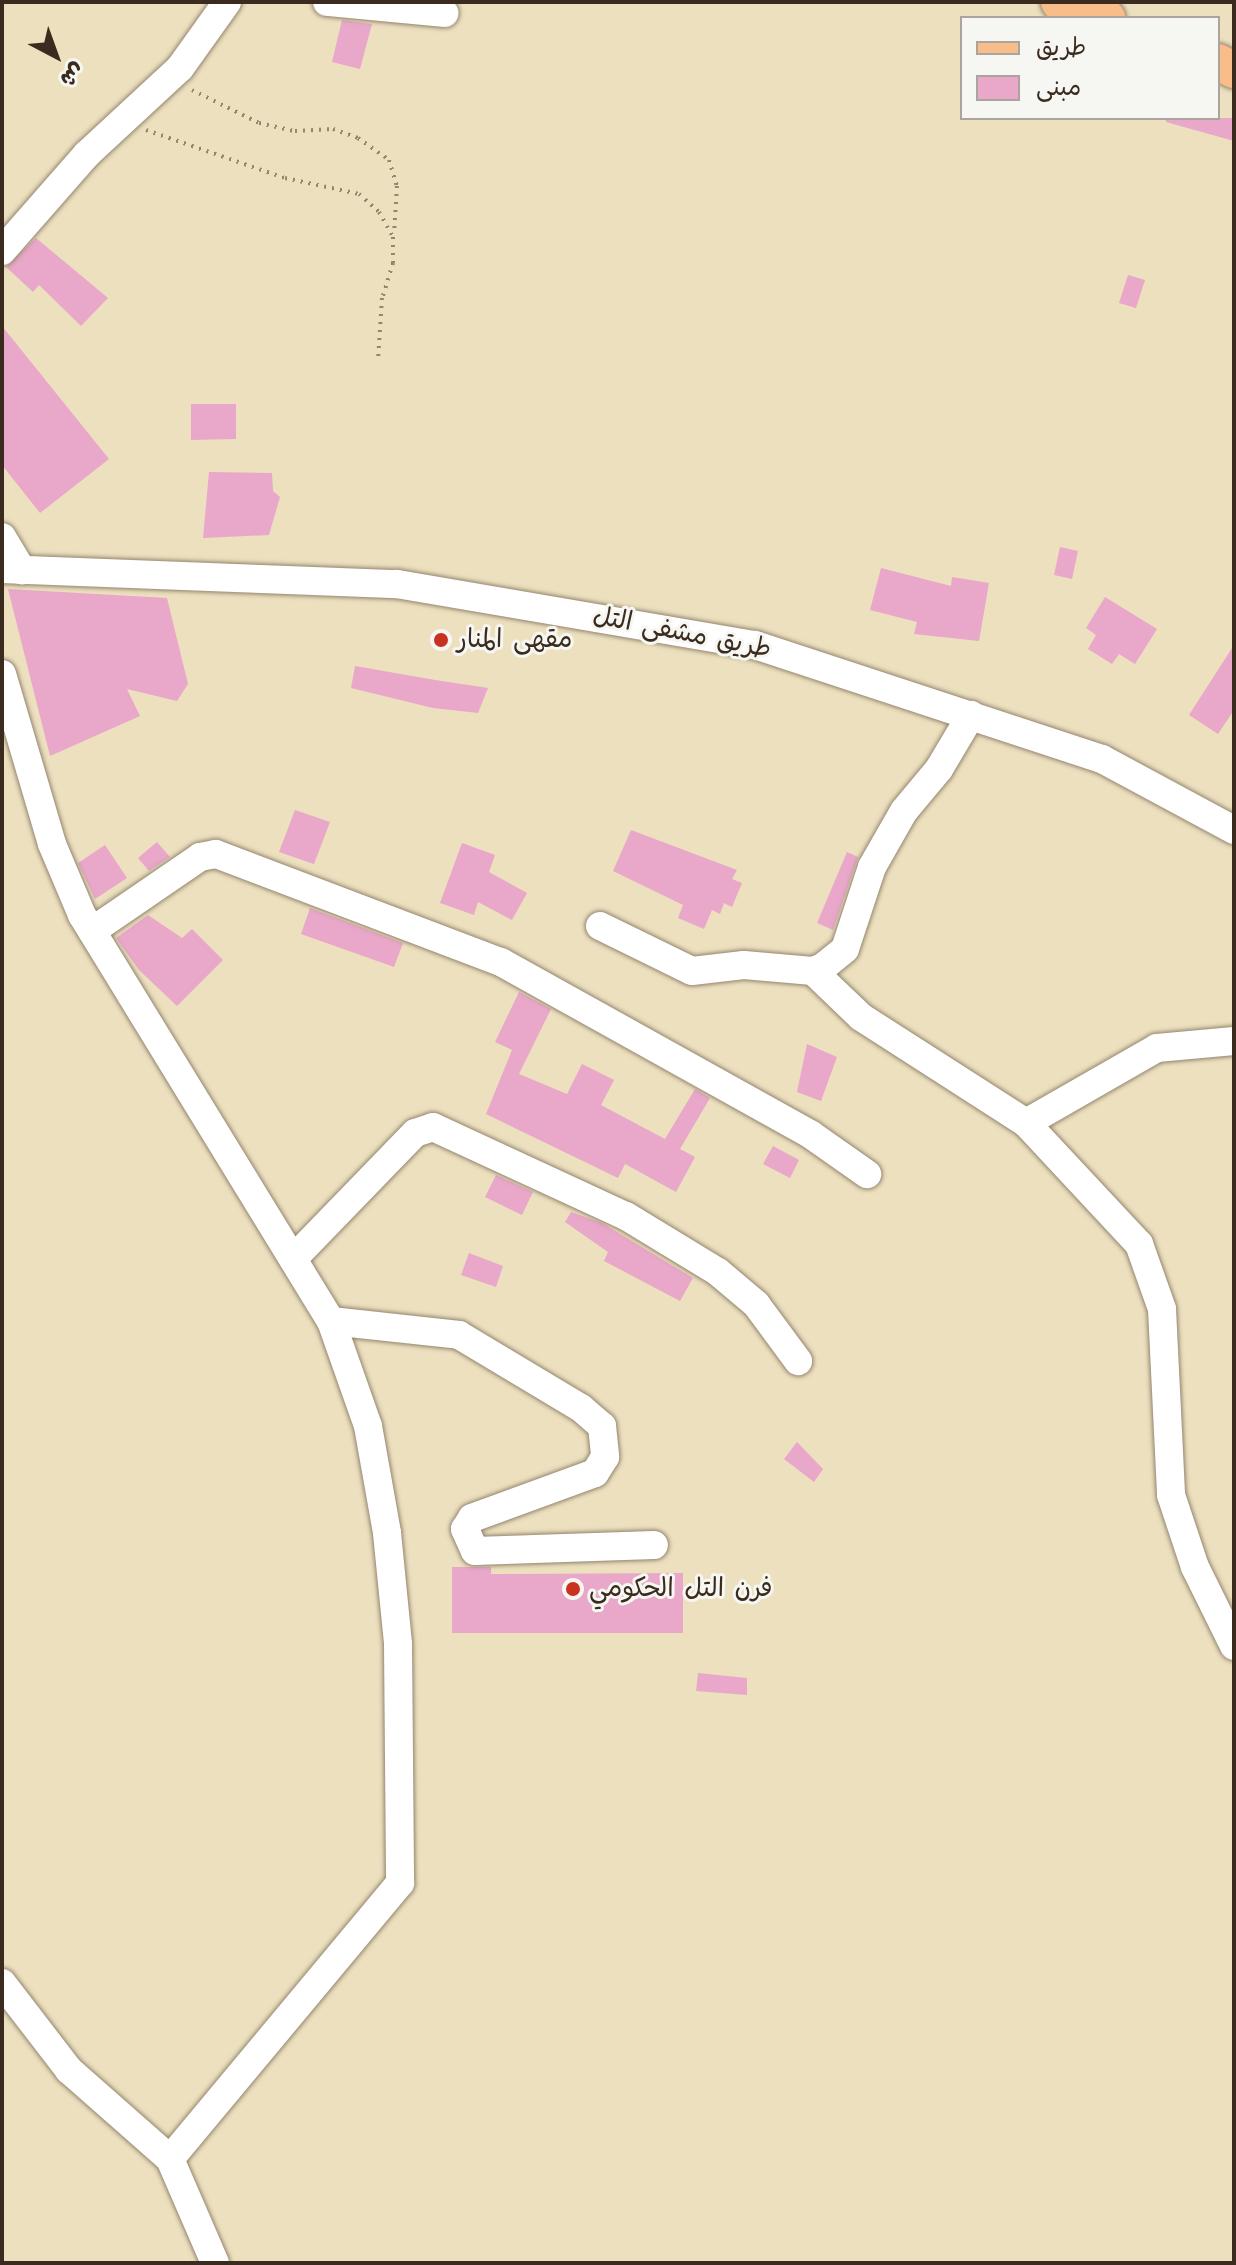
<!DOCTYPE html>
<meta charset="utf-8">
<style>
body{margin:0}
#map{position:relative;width:1236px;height:2265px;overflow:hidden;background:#ece0bf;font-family:"Architects Daughter","Playpen Sans Arabic",sans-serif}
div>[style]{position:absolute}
.building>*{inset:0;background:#e9a7c9}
.path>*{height:4px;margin-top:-2px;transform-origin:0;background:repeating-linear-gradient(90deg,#94856e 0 2px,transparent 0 8px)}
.roads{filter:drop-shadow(0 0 2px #94856e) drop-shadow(0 0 2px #94856e)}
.minor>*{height:28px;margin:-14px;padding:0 14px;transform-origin:14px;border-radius:14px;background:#fff}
.major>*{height:36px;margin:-18px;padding:0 18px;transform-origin:18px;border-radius:18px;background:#f8bd89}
.dots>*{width:22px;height:22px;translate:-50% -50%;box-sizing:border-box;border:4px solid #f6f6f2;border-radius:50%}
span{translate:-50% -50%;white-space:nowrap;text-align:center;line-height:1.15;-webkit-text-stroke:6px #f6f6f2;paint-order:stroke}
.street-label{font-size:26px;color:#3b2a1e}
.poi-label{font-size:26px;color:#3b2a1e}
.left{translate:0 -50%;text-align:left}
.frame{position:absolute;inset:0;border:4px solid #3b2a1e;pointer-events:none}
.legend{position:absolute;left:960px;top:16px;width:260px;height:104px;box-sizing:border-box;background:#f6f6f2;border:2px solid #aba49d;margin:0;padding:10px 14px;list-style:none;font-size:24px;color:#3b2a1e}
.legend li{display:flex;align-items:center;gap:16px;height:40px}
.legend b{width:40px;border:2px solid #aba49d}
.north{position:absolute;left:16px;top:16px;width:80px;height:80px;-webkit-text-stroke:6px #f6f6f2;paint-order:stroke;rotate:139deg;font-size:22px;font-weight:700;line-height:32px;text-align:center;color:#3b2a1e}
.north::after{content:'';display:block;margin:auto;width:28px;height:36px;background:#3b2a1e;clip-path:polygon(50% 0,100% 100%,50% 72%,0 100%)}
</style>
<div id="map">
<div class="building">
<i style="clip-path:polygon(342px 20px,372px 24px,360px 69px,332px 62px)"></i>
<i style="clip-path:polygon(1166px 118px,1234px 118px,1234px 141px,1166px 122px)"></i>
<i style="clip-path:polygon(36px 238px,108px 298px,81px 326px,39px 285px,33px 292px,6px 267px)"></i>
<i style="clip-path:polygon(1128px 275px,1145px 280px,1136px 308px,1119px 303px)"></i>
<i style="clip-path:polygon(2px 326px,109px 459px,40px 513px,2px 465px)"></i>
<i style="clip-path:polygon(191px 404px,236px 404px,236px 439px,191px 440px)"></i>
<i style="clip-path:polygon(209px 472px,272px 473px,273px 491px,280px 497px,269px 535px,203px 538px)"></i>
<i style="clip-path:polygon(1060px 547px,1078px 551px,1072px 579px,1054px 575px)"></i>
<i style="clip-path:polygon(881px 568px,951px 586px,952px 577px,989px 583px,979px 641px,914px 634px,917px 622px,870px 610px)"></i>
<i style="clip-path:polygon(8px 589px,167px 598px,188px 684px,177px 701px,127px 689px,140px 716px,50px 756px)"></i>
<i style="clip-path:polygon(1105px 597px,1157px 629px,1135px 664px,1119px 654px,1112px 664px,1088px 649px,1096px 635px,1086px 628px)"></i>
<i style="clip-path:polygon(1234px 645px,1234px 710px,1218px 734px,1189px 715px)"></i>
<i style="clip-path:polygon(355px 666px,435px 680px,488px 688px,478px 713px,433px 708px,351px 688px)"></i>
<i style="clip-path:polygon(295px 810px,330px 822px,314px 864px,279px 852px)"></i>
<i style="clip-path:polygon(631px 830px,737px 870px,732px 879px,742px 883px,732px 907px,724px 903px,720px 914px,712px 910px,704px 929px,678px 918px,683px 905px,613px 871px)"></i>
<i style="clip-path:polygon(157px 842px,170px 857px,149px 871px,138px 858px)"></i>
<i style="clip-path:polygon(462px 843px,495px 855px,489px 872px,527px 893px,512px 920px,478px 902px,474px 915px,440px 903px)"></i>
<i style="clip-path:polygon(105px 845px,127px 878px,95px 899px,78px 863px)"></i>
<i style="clip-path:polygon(847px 852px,858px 857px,833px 930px,817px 923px)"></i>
<i style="clip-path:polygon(310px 908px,403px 943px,394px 967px,301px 934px)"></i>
<i style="clip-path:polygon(148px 915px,182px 938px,192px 929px,223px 960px,177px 1006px,139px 970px,116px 938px)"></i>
<i style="clip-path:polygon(519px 992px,551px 1009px,519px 1074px,567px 1094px,582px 1064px,614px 1080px,601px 1105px,665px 1139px,695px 1089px,710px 1098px,680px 1149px,695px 1157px,676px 1192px,625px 1164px,618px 1178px,486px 1114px,512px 1050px,495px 1042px)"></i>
<i style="clip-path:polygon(807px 1044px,837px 1057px,821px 1101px,797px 1092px)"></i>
<i style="clip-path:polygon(773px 1146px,799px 1160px,790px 1178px,763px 1164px)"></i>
<i style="clip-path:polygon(496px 1175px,533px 1192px,522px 1215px,485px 1197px)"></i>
<i style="clip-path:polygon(571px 1212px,602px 1223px,693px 1278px,680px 1301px,604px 1261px,608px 1252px,565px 1222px)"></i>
<i style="clip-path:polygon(469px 1253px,503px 1266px,496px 1287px,461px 1275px)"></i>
<i style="clip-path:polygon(797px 1442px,823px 1469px,814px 1482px,784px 1459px)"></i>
<i style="clip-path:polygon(452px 1567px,491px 1567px,491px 1574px,683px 1573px,683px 1633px,452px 1633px)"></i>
<i style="clip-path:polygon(698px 1673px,747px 1678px,747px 1695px,696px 1691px)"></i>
</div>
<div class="path">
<i style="left:192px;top:90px;width:75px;rotate:26.2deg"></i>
<i style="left:259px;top:123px;width:37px;rotate:13deg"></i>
<i style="left:295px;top:131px;width:38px;rotate:-3deg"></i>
<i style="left:333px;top:129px;width:27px;rotate:20deg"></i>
<i style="left:358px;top:138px;width:38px;rotate:35deg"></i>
<i style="left:389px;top:160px;width:27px;rotate:73deg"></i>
<i style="left:397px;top:186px;width:48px;rotate:93.6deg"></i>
<i style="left:146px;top:130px;width:147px;rotate:19.1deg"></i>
<i style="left:285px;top:178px;width:76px;rotate:12.2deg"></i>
<i style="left:359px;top:194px;width:27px;rotate:42deg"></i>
<i style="left:379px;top:212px;width:29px;rotate:61deg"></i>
<i style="left:393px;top:237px;width:26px;rotate:90deg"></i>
<i style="left:393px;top:263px;width:37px;rotate:107deg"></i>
<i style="left:382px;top:298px;width:62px;rotate:93.7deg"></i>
</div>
<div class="roads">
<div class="minor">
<i style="left:327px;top:2px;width:118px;rotate:5.4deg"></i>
<i style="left:2px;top:251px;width:128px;rotate:-48.8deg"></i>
<i style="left:86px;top:155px;width:128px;rotate:-42.8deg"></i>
<i style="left:180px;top:68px;width:81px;rotate:-54.5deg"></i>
<i style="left:2px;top:537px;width:39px;rotate:59deg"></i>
<i style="left:2px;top:569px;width:395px;rotate:2.2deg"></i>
<i style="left:397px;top:584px;width:363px;rotate:9.7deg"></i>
<i style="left:755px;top:645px;width:365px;rotate:18.2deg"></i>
<i style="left:1102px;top:759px;width:150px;rotate:28.3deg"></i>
<i style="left:2px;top:674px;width:177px;rotate:73.6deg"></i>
<i style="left:52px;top:844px;width:77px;rotate:67.1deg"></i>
<i style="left:82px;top:915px;width:476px;rotate:58.5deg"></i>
<i style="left:331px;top:1321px;width:111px;rotate:70.6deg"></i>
<i style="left:368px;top:1426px;width:109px;rotate:79.9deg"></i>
<i style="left:387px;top:1533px;width:112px;rotate:84.3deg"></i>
<i style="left:398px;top:1644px;width:239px;rotate:89.5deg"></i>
<i style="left:400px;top:1883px;width:359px;rotate:129.8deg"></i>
<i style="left:600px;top:926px;width:102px;rotate:26.1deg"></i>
<i style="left:692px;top:971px;width:52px;rotate:-6.6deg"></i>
<i style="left:744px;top:965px;width:69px;rotate:5deg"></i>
<i style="left:813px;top:971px;width:11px;rotate:-22deg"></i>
<i style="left:823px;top:967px;width:28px;rotate:-39deg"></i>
<i style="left:845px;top:949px;width:86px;rotate:-71.8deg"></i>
<i style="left:872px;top:867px;width:64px;rotate:-60.3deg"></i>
<i style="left:904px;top:811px;width:55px;rotate:-50.2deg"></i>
<i style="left:939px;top:769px;width:63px;rotate:-59.3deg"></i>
<i style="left:92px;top:931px;width:131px;rotate:-34.4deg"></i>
<i style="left:200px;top:857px;width:16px;rotate:-11deg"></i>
<i style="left:216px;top:854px;width:305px;rotate:20.8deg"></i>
<i style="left:501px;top:962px;width:354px;rotate:29.1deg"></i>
<i style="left:810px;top:1134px;width:70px;rotate:35.1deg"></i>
<i style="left:813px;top:971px;width:66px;rotate:43.8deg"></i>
<i style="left:861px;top:1017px;width:196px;rotate:32.7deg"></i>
<i style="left:1026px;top:1123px;width:166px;rotate:47deg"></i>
<i style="left:1139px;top:1244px;width:69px;rotate:70.5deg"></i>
<i style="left:1162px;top:1309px;width:186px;rotate:87.2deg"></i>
<i style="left:1171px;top:1495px;width:76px;rotate:71.6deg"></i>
<i style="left:1195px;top:1567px;width:88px;rotate:63.7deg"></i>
<i style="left:1026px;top:1123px;width:151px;rotate:-29.8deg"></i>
<i style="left:1157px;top:1048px;width:77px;rotate:-5.2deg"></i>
<i style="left:293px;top:1259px;width:175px;rotate:-45.9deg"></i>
<i style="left:415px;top:1133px;width:19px;rotate:-18deg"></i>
<i style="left:433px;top:1127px;width:213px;rotate:24.8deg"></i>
<i style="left:626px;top:1216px;width:108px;rotate:31.3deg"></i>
<i style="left:718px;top:1272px;width:50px;rotate:40.1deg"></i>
<i style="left:756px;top:1304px;width:71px;rotate:53.6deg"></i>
<i style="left:331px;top:1321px;width:129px;rotate:6.2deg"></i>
<i style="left:459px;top:1335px;width:142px;rotate:30.9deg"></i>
<i style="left:581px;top:1408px;width:28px;rotate:41deg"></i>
<i style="left:602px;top:1426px;width:31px;rotate:84deg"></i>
<i style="left:605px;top:1457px;width:19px;rotate:122deg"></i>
<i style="left:595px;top:1473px;width:131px;rotate:159.9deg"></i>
<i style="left:472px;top:1518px;width:13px;rotate:122deg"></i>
<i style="left:465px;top:1529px;width:24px;rotate:66deg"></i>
<i style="left:475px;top:1551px;width:179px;rotate:-1.9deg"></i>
<i style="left:2px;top:1983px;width:110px;rotate:52.4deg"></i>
<i style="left:69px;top:2070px;width:135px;rotate:41.4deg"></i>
<i style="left:170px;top:2159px;width:113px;rotate:66.6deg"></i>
</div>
<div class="major">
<i style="left:1059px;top:2px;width:51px;rotate:18.4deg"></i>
<i style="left:1218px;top:62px;width:18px;rotate:27deg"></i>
</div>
</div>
<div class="dots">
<i style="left:441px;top:640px;background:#c8321e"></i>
<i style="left:573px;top:1589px;background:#c8321e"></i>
</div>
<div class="street-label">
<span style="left:682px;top:633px;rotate:11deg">طريق مشفى التل</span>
</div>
<div class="poi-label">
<span class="left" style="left:457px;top:640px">مقهى المنار</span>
<span class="left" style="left:589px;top:1589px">فرن التل الحكومي</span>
</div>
<div class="frame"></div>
<ul class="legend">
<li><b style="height:10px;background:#f8bd89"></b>طريق</li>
<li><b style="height:22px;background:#e9a7c9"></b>مبنى</li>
</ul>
<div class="north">ش</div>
</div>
